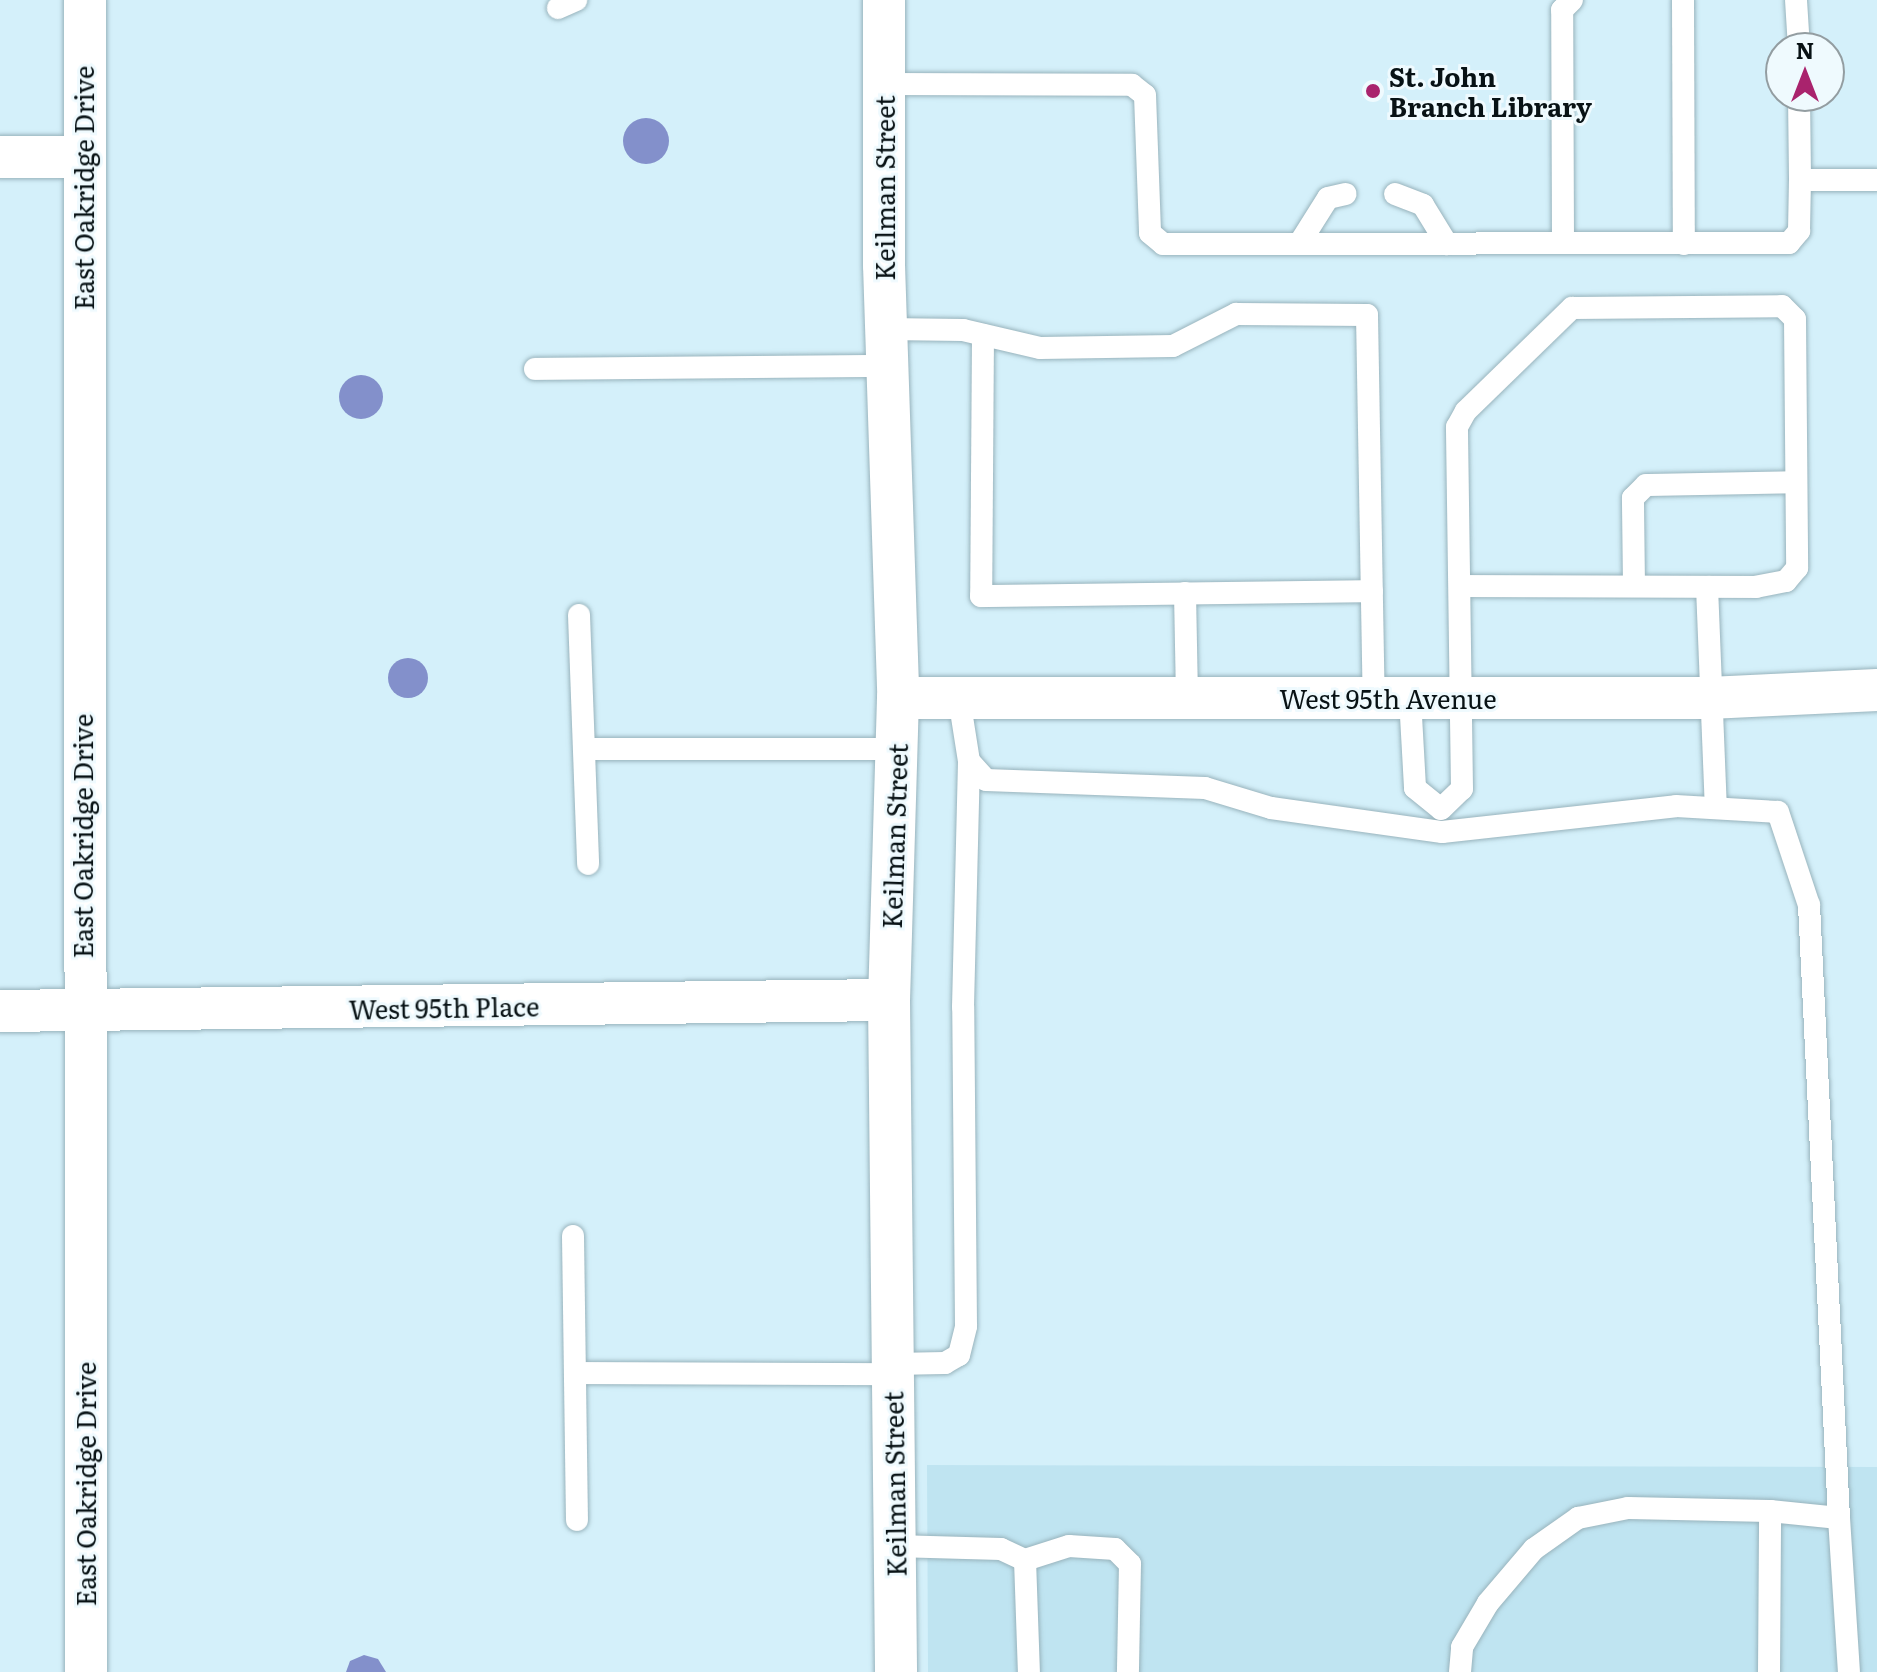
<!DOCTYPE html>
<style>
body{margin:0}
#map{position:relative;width:1877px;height:1672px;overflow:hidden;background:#d4f0fa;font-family:Literata,serif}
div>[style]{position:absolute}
.built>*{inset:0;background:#bfe4f1}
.water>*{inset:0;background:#8390cb}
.round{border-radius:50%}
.roads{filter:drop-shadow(0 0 2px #98b3bc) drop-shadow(0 0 2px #98b3bc)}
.lane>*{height:22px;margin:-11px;padding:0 11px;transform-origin:11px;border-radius:11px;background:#fff}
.street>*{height:42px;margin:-21px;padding:0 21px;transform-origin:21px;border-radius:21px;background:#fff}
.dots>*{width:22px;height:22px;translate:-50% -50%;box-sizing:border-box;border:4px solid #effafe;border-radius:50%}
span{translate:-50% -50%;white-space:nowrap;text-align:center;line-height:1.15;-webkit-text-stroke:6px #effafe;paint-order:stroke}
.poi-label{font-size:26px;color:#081215;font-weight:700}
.left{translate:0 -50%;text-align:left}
.street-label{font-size:26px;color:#081215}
.north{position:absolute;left:1765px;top:32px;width:80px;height:80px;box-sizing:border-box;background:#effafe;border:2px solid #939da1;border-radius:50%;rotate:0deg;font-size:22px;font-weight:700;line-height:32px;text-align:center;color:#081215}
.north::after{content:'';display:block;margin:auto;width:28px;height:36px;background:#a9236d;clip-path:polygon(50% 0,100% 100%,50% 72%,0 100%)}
</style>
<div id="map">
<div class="built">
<i style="clip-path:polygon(927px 1465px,1877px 1467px,1877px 1672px,928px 1672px)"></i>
</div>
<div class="water">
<i class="round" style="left:623px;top:118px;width:46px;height:46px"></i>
<i class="round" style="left:339px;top:375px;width:44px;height:44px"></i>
<i class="round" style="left:388px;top:658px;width:40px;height:40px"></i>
<i style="clip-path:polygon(364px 1655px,378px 1659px,386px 1672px,346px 1672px,350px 1661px)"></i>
</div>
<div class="roads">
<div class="lane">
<i style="left:1683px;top:0;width:244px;rotate:89.8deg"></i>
<i style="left:1796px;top:0;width:48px;rotate:86.4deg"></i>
<i style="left:558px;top:8px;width:20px;rotate:-24deg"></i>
<i style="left:884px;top:84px;width:248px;rotate:0.2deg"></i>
<i style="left:1132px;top:85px;width:16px;rotate:38deg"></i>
<i style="left:1145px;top:95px;width:138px;rotate:87.9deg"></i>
<i style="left:1150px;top:233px;width:17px;rotate:40deg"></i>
<i style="left:1163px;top:244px;width:626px;rotate:-0.09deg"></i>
<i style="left:1789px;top:243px;width:16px;rotate:-50deg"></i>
<i style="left:1799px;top:231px;width:51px;rotate:-88.9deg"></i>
<i style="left:1800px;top:180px;width:77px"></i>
<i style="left:1799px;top:96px;width:84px;rotate:89.3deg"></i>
<i style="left:1395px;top:194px;width:30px;rotate:21deg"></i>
<i style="left:1423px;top:205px;width:46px;rotate:58.4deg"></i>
<i style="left:1563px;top:243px;width:233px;rotate:-90.2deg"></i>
<i style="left:1562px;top:10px;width:14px;rotate:-45deg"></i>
<i style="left:1299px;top:244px;width:54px;rotate:-57.8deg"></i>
<i style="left:1328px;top:198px;width:18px;rotate:-13deg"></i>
<i style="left:886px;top:329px;width:77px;rotate:0.7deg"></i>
<i style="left:963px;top:330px;width:79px;rotate:13.2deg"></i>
<i style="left:1040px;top:348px;width:133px;rotate:-0.9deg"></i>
<i style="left:1173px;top:346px;width:71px;rotate:-26.9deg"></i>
<i style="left:1236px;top:314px;width:131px;rotate:0.4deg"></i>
<i style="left:1367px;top:315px;width:383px;rotate:89deg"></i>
<i style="left:983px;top:335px;width:261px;rotate:90.4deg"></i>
<i style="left:981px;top:596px;width:391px;rotate:-0.7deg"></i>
<i style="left:535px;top:369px;width:352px;rotate:-0.5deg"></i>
<i style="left:1634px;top:586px;width:88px;rotate:-90.7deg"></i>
<i style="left:1633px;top:498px;width:18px;rotate:-45deg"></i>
<i style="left:1646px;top:485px;width:150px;rotate:-1.1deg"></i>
<i style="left:1707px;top:587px;width:220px;rotate:87.7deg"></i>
<i style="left:1185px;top:593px;width:105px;rotate:88.9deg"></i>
<i style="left:579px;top:615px;width:249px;rotate:87.9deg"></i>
<i style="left:959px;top:698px;width:64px;rotate:81deg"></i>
<i style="left:969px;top:761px;width:25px;rotate:48deg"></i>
<i style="left:986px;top:780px;width:219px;rotate:2.1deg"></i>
<i style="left:1205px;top:788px;width:69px;rotate:16.9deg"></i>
<i style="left:1271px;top:808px;width:173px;rotate:8deg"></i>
<i style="left:1442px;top:832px;width:235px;rotate:-6.3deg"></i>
<i style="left:1676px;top:806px;width:102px;rotate:3.4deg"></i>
<i style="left:1778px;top:812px;width:98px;rotate:71.6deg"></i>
<i style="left:1809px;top:905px;width:614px;rotate:87.2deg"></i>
<i style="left:1410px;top:698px;width:90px;rotate:86.8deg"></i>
<i style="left:1415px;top:788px;width:33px;rotate:39deg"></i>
<i style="left:1441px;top:809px;width:29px;rotate:-44deg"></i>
<i style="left:1462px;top:789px;width:362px;rotate:-90.8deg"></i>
<i style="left:1457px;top:427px;width:18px;rotate:-61deg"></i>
<i style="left:1466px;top:411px;width:148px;rotate:-44.2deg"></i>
<i style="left:1572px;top:308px;width:210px;rotate:-0.5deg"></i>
<i style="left:1782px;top:306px;width:18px;rotate:45deg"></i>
<i style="left:1795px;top:319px;width:249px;rotate:89.5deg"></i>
<i style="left:1797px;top:568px;width:17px;rotate:130deg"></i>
<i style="left:1786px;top:581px;width:31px;rotate:169deg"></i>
<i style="left:1756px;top:587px;width:296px;rotate:-179.8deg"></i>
<i style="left:584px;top:749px;width:313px"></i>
<i style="left:573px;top:1236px;width:284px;rotate:89.2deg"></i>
<i style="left:893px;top:1364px;width:52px;rotate:-1.1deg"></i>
<i style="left:945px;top:1363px;width:16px;rotate:-30deg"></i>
<i style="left:959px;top:1355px;width:30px;rotate:-76deg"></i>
<i style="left:966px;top:1326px;width:319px;rotate:-90.5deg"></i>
<i style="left:963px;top:1007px;width:246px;rotate:-88.6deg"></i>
<i style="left:579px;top:1373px;width:314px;rotate:0.2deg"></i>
<i style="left:895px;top:1546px;width:106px;rotate:1.6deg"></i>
<i style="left:1001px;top:1549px;width:26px;rotate:25deg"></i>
<i style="left:1025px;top:1560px;width:112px;rotate:88deg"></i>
<i style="left:1025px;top:1560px;width:46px;rotate:-17.7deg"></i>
<i style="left:1069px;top:1546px;width:46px;rotate:3.7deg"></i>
<i style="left:1115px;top:1549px;width:21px;rotate:45deg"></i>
<i style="left:1130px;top:1564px;width:108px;rotate:91.1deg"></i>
<i style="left:1460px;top:1672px;width:25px;rotate:-85deg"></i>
<i style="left:1462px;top:1647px;width:51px;rotate:-59.4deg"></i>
<i style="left:1488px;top:1603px;width:71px;rotate:-49.6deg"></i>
<i style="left:1534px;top:1549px;width:54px;rotate:-35.2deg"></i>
<i style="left:1578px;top:1518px;width:51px;rotate:-11.3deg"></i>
<i style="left:1628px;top:1508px;width:142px;rotate:1.2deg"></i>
<i style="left:1769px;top:1672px;width:161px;rotate:-89.6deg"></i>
<i style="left:1770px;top:1511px;width:69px;rotate:5.8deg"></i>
<i style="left:1839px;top:1518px;width:154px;rotate:86.3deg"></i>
</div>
<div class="street">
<i style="left:85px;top:0;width:1672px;rotate:89.97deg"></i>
<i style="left:884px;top:0;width:265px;rotate:90deg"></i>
<i style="left:884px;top:265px;width:433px;rotate:88.1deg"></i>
<i style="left:898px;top:698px;width:302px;rotate:91.7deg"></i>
<i style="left:889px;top:1000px;width:672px;rotate:89.4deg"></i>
<i style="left:0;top:157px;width:82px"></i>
<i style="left:898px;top:698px;width:811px"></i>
<i style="left:1709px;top:698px;width:168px;rotate:-2.7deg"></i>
<i style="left:0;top:1011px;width:889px;rotate:-0.71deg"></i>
</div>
</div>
<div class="dots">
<i style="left:1373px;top:91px;background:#a9236d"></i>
</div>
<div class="poi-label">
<span class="left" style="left:1389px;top:91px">St. John<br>Branch Library</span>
</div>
<div class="street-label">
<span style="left:83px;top:188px;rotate:-90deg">East Oakridge Drive</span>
<span style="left:884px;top:188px;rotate:-90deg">Keilman Street</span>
<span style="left:1388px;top:698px">West 95th Avenue</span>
<span style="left:82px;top:836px;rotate:-90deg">East Oakridge Drive</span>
<span style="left:894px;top:836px;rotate:-88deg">Keilman Street</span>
<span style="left:444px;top:1007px;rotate:-1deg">West 95th Place</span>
<span style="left:85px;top:1484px;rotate:-90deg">East Oakridge Drive</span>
<span style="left:894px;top:1484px;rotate:-91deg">Keilman Street</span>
</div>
<div class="north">N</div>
</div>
